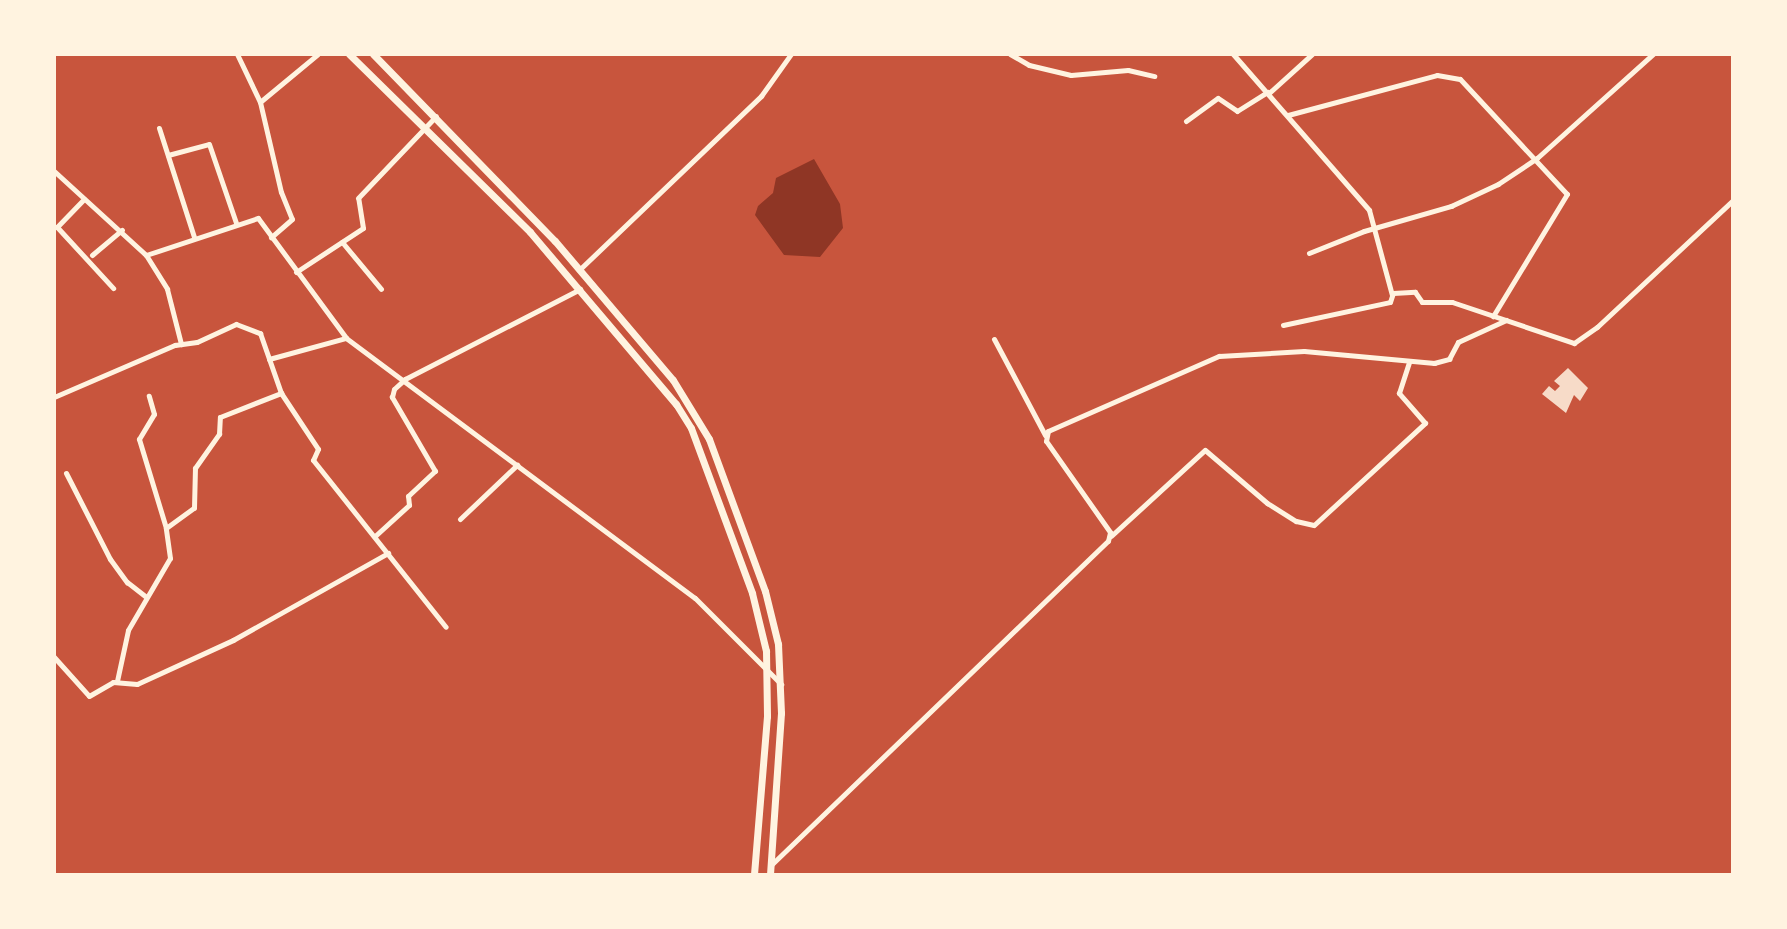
<!DOCTYPE html>
<style>
body{margin:0}
#map{position:relative;width:1787px;height:929px;overflow:hidden;background:#c8553d;font-family:Arial,sans-serif}
div>[style]{position:absolute}
.water>*{inset:0;background:#8f3625}
.building>*{inset:0;background:#f7dbc8}
.minor>*{height:5px;margin:-2.5px;padding:0 2.5px;transform-origin:2.5px;border-radius:2.5px;background:#fff3e0}
.tertiary>*{height:7px;margin:-3.5px;padding:0 3.5px;transform-origin:3.5px;border-radius:3.5px;background:#fff3e0}
span{translate:-50% -50%;white-space:nowrap;text-align:center;line-height:1.15;-webkit-text-stroke:5px #fff3e0;paint-order:stroke}
.frame{position:absolute;inset:0;border:56px solid #fff3e0;pointer-events:none}
</style>
<div id="map">
<div class="water">
<i style="clip-path:polygon(814px 159px,840px 204px,843px 228px,820px 257px,784px 255px,755px 215px,758px 206px,773px 193px,776px 178px)"></i>
</div>
<div class="building">
<i style="clip-path:polygon(1568px 368px,1588px 388px,1580px 401px,1574px 395px,1566px 413px,1542px 394px,1549px 386px,1555px 391px,1560px 386px,1554px 381px)"></i>
</div>
<div class="minor">
<i style="left:237px;top:54px;width:53px;rotate:64.4deg"></i>
<i style="left:260px;top:102px;width:92px;rotate:76.9deg"></i>
<i style="left:281px;top:192px;width:29px;rotate:68deg"></i>
<i style="left:292px;top:219px;width:28px;rotate:139deg"></i>
<i style="left:1010px;top:54px;width:22px;rotate:30deg"></i>
<i style="left:1029px;top:65px;width:43px;rotate:13.4deg"></i>
<i style="left:1071px;top:75px;width:57px;rotate:-5deg"></i>
<i style="left:1128px;top:70px;width:27px;rotate:13deg"></i>
<i style="left:1233px;top:54px;width:207px;rotate:48.9deg"></i>
<i style="left:1369px;top:210px;width:88px;rotate:74.9deg"></i>
<i style="left:1269px;top:93px;width:58px;rotate:-42.2deg"></i>
<i style="left:260px;top:102px;width:75px;rotate:-39.6deg"></i>
<i style="left:1288px;top:115px;width:154px;rotate:-15deg"></i>
<i style="left:1437px;top:75px;width:23px;rotate:10deg"></i>
<i style="left:1460px;top:79px;width:157px;rotate:47.1deg"></i>
<i style="left:1567px;top:194px;width:143px;rotate:121.2deg"></i>
<i style="left:1186px;top:121px;width:39px;rotate:-36deg"></i>
<i style="left:1218px;top:98px;width:23px;rotate:34deg"></i>
<i style="left:1237px;top:111px;width:36px;rotate:-32deg"></i>
<i style="left:159px;top:128px;width:114px;rotate:72.2deg"></i>
<i style="left:168px;top:155px;width:42px;rotate:-15deg"></i>
<i style="left:209px;top:144px;width:83px;rotate:71.1deg"></i>
<i style="left:54px;top:171px;width:125px;rotate:42.4deg"></i>
<i style="left:146px;top:255px;width:118px;rotate:-18.3deg"></i>
<i style="left:258px;top:218px;width:149px;rotate:53.7deg"></i>
<i style="left:346px;top:338px;width:435px;rotate:36.7deg"></i>
<i style="left:695px;top:598px;width:122px;rotate:45deg"></i>
<i style="left:84px;top:199px;width:39px;rotate:134deg"></i>
<i style="left:57px;top:227px;width:83px;rotate:47.4deg"></i>
<i style="left:342px;top:242px;width:61px;rotate:50.3deg"></i>
<i style="left:1309px;top:253px;width:59px;rotate:-21.8deg"></i>
<i style="left:1364px;top:231px;width:91px;rotate:-16deg"></i>
<i style="left:1451px;top:206px;width:52px;rotate:-25.1deg"></i>
<i style="left:1498px;top:184px;width:47px;rotate:-33.7deg"></i>
<i style="left:1537px;top:158px;width:156px;rotate:-41.9deg"></i>
<i style="left:92px;top:255px;width:39px;rotate:-40deg"></i>
<i style="left:146px;top:255px;width:40px;rotate:58deg"></i>
<i style="left:167px;top:289px;width:57px;rotate:75.7deg"></i>
<i style="left:579px;top:270px;width:252px;rotate:-43.7deg"></i>
<i style="left:761px;top:96px;width:52px;rotate:-54.5deg"></i>
<i style="left:296px;top:272px;width:80px;rotate:-33.3deg"></i>
<i style="left:363px;top:228px;width:30px;rotate:-99deg"></i>
<i style="left:358px;top:198px;width:113px;rotate:-46.4deg"></i>
<i style="left:1283px;top:325px;width:109px;rotate:-12.1deg"></i>
<i style="left:1390px;top:302px;width:9px;rotate:-72deg"></i>
<i style="left:1393px;top:293px;width:22px;rotate:-3deg"></i>
<i style="left:1415px;top:292px;width:12px;rotate:55deg"></i>
<i style="left:1422px;top:302px;width:30px"></i>
<i style="left:1452px;top:302px;width:129px;rotate:18.6deg"></i>
<i style="left:1574px;top:343px;width:28px;rotate:-35deg"></i>
<i style="left:1597px;top:327px;width:186px;rotate:-43deg"></i>
<i style="left:994px;top:339px;width:109px;rotate:62deg"></i>
<i style="left:269px;top:359px;width:80px;rotate:-15.3deg"></i>
<i style="left:54px;top:397px;width:132px;rotate:-23.3deg"></i>
<i style="left:175px;top:345px;width:22px;rotate:-8deg"></i>
<i style="left:197px;top:342px;width:43px;rotate:-24.8deg"></i>
<i style="left:236px;top:324px;width:26px;rotate:21deg"></i>
<i style="left:260px;top:333px;width:64px;rotate:70.7deg"></i>
<i style="left:281px;top:393px;width:67px;rotate:56.5deg"></i>
<i style="left:318px;top:449px;width:12px;rotate:114deg"></i>
<i style="left:313px;top:460px;width:213px;rotate:51.5deg"></i>
<i style="left:66px;top:473px;width:97px;rotate:62.9deg"></i>
<i style="left:110px;top:559px;width:29px;rotate:54deg"></i>
<i style="left:127px;top:582px;width:24px;rotate:38deg"></i>
<i style="left:460px;top:519px;width:79px;rotate:-43.5deg"></i>
<i style="left:166px;top:528px;width:34px;rotate:-36deg"></i>
<i style="left:194px;top:508px;width:40px;rotate:-88.6deg"></i>
<i style="left:195px;top:468px;width:42px;rotate:-54.8deg"></i>
<i style="left:219px;top:434px;width:17px;rotate:-87deg"></i>
<i style="left:220px;top:417px;width:66px;rotate:-21.5deg"></i>
<i style="left:375px;top:536px;width:46px;rotate:-42.4deg"></i>
<i style="left:409px;top:505px;width:9px;rotate:-96deg"></i>
<i style="left:408px;top:496px;width:37px;rotate:-43deg"></i>
<i style="left:435px;top:471px;width:86px;rotate:-120.2deg"></i>
<i style="left:392px;top:397px;width:8px;rotate:-76deg"></i>
<i style="left:394px;top:389px;width:15px;rotate:-42deg"></i>
<i style="left:405px;top:379px;width:197px;rotate:-27.2deg"></i>
<i style="left:1111px;top:536px;width:127px;rotate:-42.5deg"></i>
<i style="left:1205px;top:450px;width:82px;rotate:40.5deg"></i>
<i style="left:1267px;top:503px;width:34px;rotate:32deg"></i>
<i style="left:1296px;top:521px;width:18px;rotate:13deg"></i>
<i style="left:1314px;top:525px;width:151px;rotate:-42.6deg"></i>
<i style="left:1425px;top:423px;width:40px;rotate:-131deg"></i>
<i style="left:1399px;top:393px;width:33px;rotate:-72deg"></i>
<i style="left:54px;top:657px;width:52px;rotate:48.1deg"></i>
<i style="left:89px;top:696px;width:28px;rotate:-30deg"></i>
<i style="left:113px;top:682px;width:24px;rotate:5deg"></i>
<i style="left:137px;top:684px;width:106px;rotate:-24.6deg"></i>
<i style="left:233px;top:640px;width:178px;rotate:-29.3deg"></i>
<i style="left:117px;top:681px;width:52px;rotate:-77.8deg"></i>
<i style="left:128px;top:630px;width:83px;rotate:-59.7deg"></i>
<i style="left:170px;top:558px;width:30px;rotate:-98deg"></i>
<i style="left:166px;top:528px;width:93px;rotate:-106.9deg"></i>
<i style="left:139px;top:439px;width:29px;rotate:-59deg"></i>
<i style="left:154px;top:414px;width:19px;rotate:-106deg"></i>
<i style="left:771px;top:865px;width:467px;rotate:-43.9deg"></i>
<i style="left:1108px;top:541px;width:9px;rotate:-77deg"></i>
<i style="left:1110px;top:532px;width:111px;rotate:-125.1deg"></i>
<i style="left:1046px;top:441px;width:10px;rotate:-79deg"></i>
<i style="left:1048px;top:431px;width:187px;rotate:-23.7deg"></i>
<i style="left:1219px;top:356px;width:85px;rotate:-3.4deg"></i>
<i style="left:1304px;top:351px;width:131px;rotate:5.3deg"></i>
<i style="left:1434px;top:363px;width:16px;rotate:-15deg"></i>
<i style="left:1449px;top:359px;width:19px;rotate:-62deg"></i>
<i style="left:1458px;top:342px;width:53px;rotate:-24.6deg"></i>
</div>
<div class="tertiary">
<i style="left:349px;top:54px;width:254px;rotate:44.5deg"></i>
<i style="left:530px;top:232px;width:226px;rotate:49.7deg"></i>
<i style="left:676px;top:404px;width:28px;rotate:58deg"></i>
<i style="left:691px;top:428px;width:176px;rotate:69.7deg"></i>
<i style="left:752px;top:593px;width:60px;rotate:76.4deg"></i>
<i style="left:766px;top:651px;width:65px;rotate:89.1deg"></i>
<i style="left:767px;top:716px;width:160px;rotate:94.7deg"></i>
<i style="left:373px;top:54px;width:261px;rotate:45.8deg"></i>
<i style="left:555px;top:241px;width:182px;rotate:49.7deg"></i>
<i style="left:673px;top:380px;width:69px;rotate:58.6deg"></i>
<i style="left:709px;top:439px;width:162px;rotate:69.8deg"></i>
<i style="left:765px;top:591px;width:55px;rotate:76.2deg"></i>
<i style="left:778px;top:644px;width:69px;rotate:87.5deg"></i>
<i style="left:781px;top:713px;width:162px;rotate:93.9deg"></i>
</div>
<div class="frame"></div>
</div>
